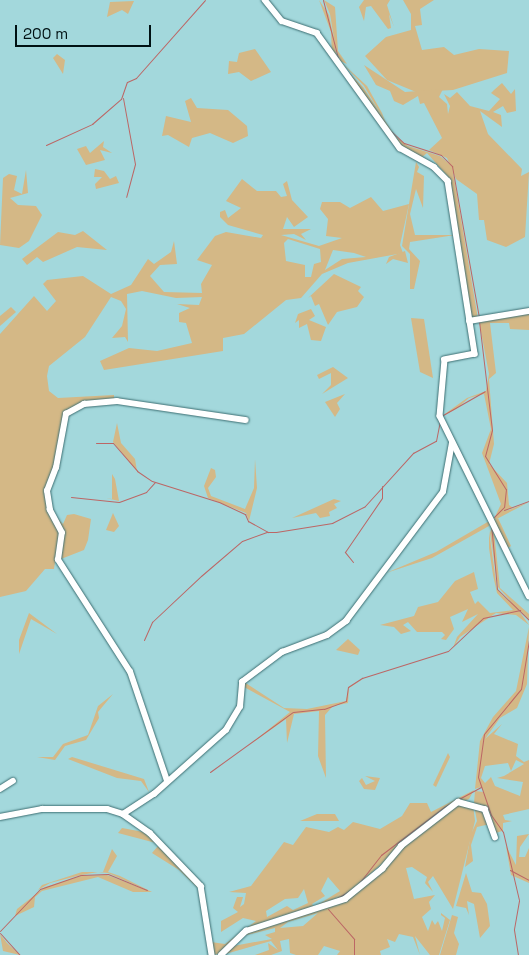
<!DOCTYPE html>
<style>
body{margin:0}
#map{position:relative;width:529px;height:955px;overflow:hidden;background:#a3d8dc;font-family:"Space Grotesk",sans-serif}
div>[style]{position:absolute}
.green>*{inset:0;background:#d4b886}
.stream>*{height:1px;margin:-0.5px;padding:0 0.5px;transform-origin:0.5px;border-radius:0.5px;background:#bc6665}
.roads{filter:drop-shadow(0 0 1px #3c6e72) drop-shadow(0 0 1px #3c6e72)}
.minor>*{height:5.5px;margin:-2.75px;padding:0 2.75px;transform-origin:2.75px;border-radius:2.75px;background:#fff}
span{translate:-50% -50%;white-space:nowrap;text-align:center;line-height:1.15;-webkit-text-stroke:4.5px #a3d8dc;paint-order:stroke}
.scale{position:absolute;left:15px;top:25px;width:136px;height:22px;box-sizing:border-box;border:2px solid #001113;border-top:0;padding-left:6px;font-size:15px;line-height:18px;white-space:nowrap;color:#001113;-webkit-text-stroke:4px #a3d8dc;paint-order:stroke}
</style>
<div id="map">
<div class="green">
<i style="clip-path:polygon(319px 0,329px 15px,335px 45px,330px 14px,324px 0,335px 7px,338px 51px,347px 64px,340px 61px,335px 45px,337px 57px,332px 55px,331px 32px)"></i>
<i style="clip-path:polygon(364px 0,390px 0,387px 5px,394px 27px,389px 14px,391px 28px,388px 29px,371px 6px,366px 7px,364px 21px,359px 7px)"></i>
<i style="clip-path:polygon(403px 0,434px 0,420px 9px,422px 25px,415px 26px,422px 50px,444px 47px,454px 55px,479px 49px,509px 51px,507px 73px,453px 90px,416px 92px,387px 80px,365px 56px,386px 37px,411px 30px,411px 14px)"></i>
<i style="clip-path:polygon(134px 1px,128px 14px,122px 10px,107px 17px,110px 2px)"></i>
<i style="clip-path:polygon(255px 49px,271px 72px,251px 81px,239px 72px,228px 74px,229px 61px,237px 62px,239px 53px)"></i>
<i style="clip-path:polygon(57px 54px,65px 60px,63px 74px,53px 58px)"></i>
<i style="clip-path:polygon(341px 62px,367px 86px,382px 113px,385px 121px,364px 86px)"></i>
<i style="clip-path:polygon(364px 65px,405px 92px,443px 89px,439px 97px,447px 104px,448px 114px,450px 106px,444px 94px,450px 98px,457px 92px,470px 106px,489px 111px,500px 99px,491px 93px,494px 90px,502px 83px,511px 94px,515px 89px,516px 111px,507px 113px,503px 106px,493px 112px,501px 115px,502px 127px,480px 111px,488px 134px,522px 169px,521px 176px,529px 172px,525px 237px,506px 247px,487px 240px,484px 220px,479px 220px,477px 194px,456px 179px,447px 158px,429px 150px,442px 138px,424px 103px,420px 104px,418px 96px,403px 105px,394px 101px,390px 91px,376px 85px)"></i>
<i style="clip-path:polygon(344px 68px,363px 87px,395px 136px,408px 146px,440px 156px,452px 166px,478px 319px,471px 320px,449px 178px,427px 153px,421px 158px,402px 148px)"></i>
<i style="clip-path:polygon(191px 98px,197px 108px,228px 110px,247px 126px,248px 136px,233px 143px,210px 133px,192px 138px,189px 147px,168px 135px,162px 136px,166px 116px,191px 122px,185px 101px)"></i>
<i style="clip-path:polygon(104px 141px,103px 147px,112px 153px,100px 150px,105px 160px,86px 165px,77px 149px,86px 146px,90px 153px)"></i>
<i style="clip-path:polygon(416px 162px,419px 167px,417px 172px,424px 176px,423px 208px,416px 189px,410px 214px,415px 235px,455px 235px,410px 242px,409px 249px,420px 261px,414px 289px,410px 289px,410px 254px,402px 246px)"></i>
<i style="clip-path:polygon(95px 169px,104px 171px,110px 179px,116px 176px,119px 183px,96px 189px,95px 184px,102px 177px,94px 177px)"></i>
<i style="clip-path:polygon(26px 170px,28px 193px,10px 198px,18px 205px,36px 206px,42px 215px,29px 241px,19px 248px,0 245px,3px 178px,9px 174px,17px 176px,14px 190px,22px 194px)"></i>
<i style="clip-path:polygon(evenodd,242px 179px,257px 191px,276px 191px,281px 197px,287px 196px,283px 184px,287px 181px,292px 200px,308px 217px,294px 227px,287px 217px,283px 229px,311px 229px,301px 234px,306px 240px,294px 234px,281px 235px,319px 246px,342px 238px,326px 236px,328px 219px,320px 209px,322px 202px,340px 202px,350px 208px,371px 197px,383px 211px,409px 204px,400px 245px,403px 253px,348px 263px,322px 274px,301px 298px,286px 300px,244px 334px,223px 338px,223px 351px,104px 370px,100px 361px,129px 348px,157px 351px,192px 343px,186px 323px,179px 322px,179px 313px,190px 308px,177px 304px,199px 305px,202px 297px,176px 298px,142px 291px,127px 294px,128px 342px,125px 337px,112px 338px,122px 326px,126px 309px,121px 301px,111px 297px,85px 337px,49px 366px,47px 376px,49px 391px,58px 398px,114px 395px,114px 400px,69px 410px,46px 494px,60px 530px,54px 569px,45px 569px,26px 591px,0 597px,0 334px,34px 296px,47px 311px,56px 301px,43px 284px,47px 280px,83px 276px,111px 294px,131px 285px,148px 259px,154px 264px,171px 252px,174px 241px,177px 264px,160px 265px,150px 276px,164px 292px,202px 293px,201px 284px,212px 265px,197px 260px,215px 236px,226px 232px,261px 238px,263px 235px,228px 225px,220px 217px,220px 212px,225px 210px,228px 218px,241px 208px,226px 201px,242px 179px,288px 239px,320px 249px,321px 262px,314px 264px,311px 277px,305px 277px,305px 265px,286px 261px,284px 243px,288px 239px,242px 179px,333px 250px,354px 253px,366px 257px,342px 259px,325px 270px,333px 250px)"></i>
<i style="clip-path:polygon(83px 231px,107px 250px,77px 247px,43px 262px,37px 257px,27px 265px,22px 259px,58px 232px,75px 235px)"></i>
<i style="clip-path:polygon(405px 251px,408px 263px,393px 259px,386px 264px,389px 257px)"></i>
<i style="clip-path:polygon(334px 274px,361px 287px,358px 291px,364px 297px,357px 307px,337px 312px,328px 325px,319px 304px,315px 306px,311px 296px,308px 298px)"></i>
<i style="clip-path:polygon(11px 307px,16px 312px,0 326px,0 316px)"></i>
<i style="clip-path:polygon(311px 309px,315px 316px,309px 320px,326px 327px,321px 341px,311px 340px,307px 324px,299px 328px,299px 320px,295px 323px,298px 314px)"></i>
<i style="clip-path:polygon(529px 313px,529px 330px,510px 329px,509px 323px,490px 323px,496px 373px,489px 379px,494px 444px,489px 464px,507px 483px,509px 505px,513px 508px,502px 511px,509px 510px,529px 502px,493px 521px,501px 504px,482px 453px,491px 429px,484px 394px,469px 398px,456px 409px,442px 416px,467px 398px,486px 391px,489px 374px,479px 321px)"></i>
<i style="clip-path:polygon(411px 318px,424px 319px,433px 378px,420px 372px)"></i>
<i style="clip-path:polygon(333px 367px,348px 378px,322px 394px,331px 385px,331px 373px,319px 379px,317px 375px)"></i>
<i style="clip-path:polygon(345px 394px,337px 403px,340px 409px,335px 417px,325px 402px)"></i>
<i style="clip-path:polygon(117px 423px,121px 443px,135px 459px,137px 471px,113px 442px)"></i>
<i style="clip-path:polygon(255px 459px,257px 488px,249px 521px,246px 513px,208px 498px,204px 486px,211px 468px,215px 470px,216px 477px,208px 488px,211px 496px,245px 509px,254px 488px)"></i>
<i style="clip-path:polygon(112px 474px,115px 479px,119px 501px,106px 498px,112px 499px)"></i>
<i style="clip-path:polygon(334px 499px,341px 501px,334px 504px,337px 508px,329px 512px,330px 516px,320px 518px,316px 513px,292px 518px)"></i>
<i style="clip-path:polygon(113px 513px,119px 526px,114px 532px,106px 530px)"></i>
<i style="clip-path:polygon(74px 514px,91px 519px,88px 540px,84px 550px,61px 559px,63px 533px,56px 517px,63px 524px,67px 515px)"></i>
<i style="clip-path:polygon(498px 518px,511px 546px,508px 548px,494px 521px)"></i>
<i style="clip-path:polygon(491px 520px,489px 526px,432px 558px,386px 573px,436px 552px)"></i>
<i style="clip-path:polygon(493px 523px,500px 588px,529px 614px,529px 619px,517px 608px,529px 625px,516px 615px,496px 613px,460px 637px,453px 648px,457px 637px,478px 614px,462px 622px,468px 609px,450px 617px,454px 629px,446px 640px,441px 639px,445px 635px,442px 632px,417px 632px,408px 622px,403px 625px,411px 631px,401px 634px,394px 627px,380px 625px,414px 616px,418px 607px,438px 602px,455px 581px,474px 572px,478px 589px,470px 592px,475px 604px,478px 601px,490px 613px,513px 610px,497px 593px,493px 575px,489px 548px,489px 531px,497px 589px,502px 595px,513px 604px,498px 587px,490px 533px)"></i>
<i style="clip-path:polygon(29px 613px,57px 634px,31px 619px,19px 654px,19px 640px)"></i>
<i style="clip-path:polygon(evenodd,529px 627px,527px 684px,517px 708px,500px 718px,485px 739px,502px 724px,494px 734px,518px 744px,516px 756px,524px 762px,529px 760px,529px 809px,503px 815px,505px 820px,512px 821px,503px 823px,503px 832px,498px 825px,502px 831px,496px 833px,486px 808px,474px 803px,475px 791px,484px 792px,481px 787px,475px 789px,480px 741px,493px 717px,516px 691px,529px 627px,516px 760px,524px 764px,504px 776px,497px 778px,523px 782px,520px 796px,495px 786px,491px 777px,485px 783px,481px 778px,485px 766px,508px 763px,511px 771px,516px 760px)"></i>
<i style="clip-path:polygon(348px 639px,360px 650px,358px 655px,336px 650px)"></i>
<i style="clip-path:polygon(366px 677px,349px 688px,348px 703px,333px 706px,325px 715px,326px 778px,318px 756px,319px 711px,294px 714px,287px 743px,286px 719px,248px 746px,290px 712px,244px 687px,244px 682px,284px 708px,307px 709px,346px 701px,349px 687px)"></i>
<i style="clip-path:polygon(113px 694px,98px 712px,99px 718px,86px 740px,65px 746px,55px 760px,37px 757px,53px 757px,63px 744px,88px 735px,98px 706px)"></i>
<i style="clip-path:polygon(448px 753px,450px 757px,436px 787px,433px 785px)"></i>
<i style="clip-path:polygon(72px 757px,144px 779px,149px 792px,141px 781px,117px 778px,68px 759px)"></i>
<i style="clip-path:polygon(365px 776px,380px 778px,375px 790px,364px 789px,359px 781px,362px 778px,366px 785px,375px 781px)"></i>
<i style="clip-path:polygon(evenodd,474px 790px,469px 799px,440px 811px,347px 895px,329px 905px,342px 892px,329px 904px,278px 917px,239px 934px,222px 953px,214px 955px,211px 942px,225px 944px,256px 921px,243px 918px,221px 932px,221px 921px,238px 912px,233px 908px,237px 897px,243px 897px,240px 907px,244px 904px,246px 893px,229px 892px,251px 886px,284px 842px,293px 845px,306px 827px,329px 832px,338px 827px,344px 830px,353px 822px,380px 829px,402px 816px,410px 803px,427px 803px,431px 812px,474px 790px,328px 877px,340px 891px,314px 907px,312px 904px,325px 896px,321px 891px,328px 877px,474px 790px,304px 889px,308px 903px,293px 910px,287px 906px,267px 917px,266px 911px,285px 899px,298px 898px,304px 889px)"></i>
<i style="clip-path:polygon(evenodd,458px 803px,473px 805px,475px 821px,453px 909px,433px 876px,428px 882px,433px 892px,425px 883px,427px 877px,412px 867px,406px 868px,414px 899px,435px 895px,429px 902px,431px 909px,422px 917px,428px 931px,432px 920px,435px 925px,438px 921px,442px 931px,445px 918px,441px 915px,441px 913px,450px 920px,439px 955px,430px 955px,415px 936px,420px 955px,413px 937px,399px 934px,395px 942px,387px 939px,390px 947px,380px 951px,381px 955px,337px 955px,340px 951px,324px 946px,318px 955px,296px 955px,290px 953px,289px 939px,280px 941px,282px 951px,271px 955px,255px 955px,269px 950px,268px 943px,278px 950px,271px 941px,222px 955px,239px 936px,346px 900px,391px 855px,458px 803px,318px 913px,303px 926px,280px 928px,288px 922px,318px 913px,458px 803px,275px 928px,275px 932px,265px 935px,272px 939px,233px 946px,243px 936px,275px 928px)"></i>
<i style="clip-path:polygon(474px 805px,484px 810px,490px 824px,477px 827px,471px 845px,473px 861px,465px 867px,471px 834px,477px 821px)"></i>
<i style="clip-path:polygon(317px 814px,335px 814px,339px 821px,300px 821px)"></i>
<i style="clip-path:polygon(122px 828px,149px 833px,156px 843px,118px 833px)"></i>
<i style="clip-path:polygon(529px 834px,520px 847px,519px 857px,525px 857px,529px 848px,529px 883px,511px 875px,506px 846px,516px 865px,517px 836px)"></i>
<i style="clip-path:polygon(158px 846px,200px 886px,203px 893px,179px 870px,152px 853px)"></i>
<i style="clip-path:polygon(112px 849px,117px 856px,108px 872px,120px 876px,152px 892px,133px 892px,98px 877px,42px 891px,35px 897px,34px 907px,15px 916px,17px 909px,45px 887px,81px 876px,107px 875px,149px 891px,108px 873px,98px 872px,81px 875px,50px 883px,38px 890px,42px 885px,82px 872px,103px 872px)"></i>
<i style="clip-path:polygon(466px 873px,472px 892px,481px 893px,487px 904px,490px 926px,480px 938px,474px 904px,467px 901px,469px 915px,466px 908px,456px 906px)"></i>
<i style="clip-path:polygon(452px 915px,458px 917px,454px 933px,459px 944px,456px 955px,440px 955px)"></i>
<i style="clip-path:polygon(0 934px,7px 943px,20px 955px,3px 951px)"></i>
</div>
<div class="stream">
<i style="left:323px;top:0;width:60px;rotate:75.5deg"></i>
<i style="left:347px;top:71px;width:63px;rotate:54deg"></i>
<i style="left:123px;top:98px;width:67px;rotate:79.7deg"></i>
<i style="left:135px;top:164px;width:34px;rotate:105deg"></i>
<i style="left:391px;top:131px;width:18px;rotate:43deg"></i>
<i style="left:404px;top:143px;width:39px;rotate:18deg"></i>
<i style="left:441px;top:155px;width:16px;rotate:45deg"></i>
<i style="left:452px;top:166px;width:153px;rotate:79.9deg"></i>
<i style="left:46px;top:145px;width:51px;rotate:-24.5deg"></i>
<i style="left:92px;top:124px;width:38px;rotate:-41deg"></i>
<i style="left:121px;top:99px;width:18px;rotate:-71deg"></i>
<i style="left:127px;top:82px;width:10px;rotate:-24deg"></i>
<i style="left:136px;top:78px;width:104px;rotate:-48.5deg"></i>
<i style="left:479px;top:321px;width:110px;rotate:83.2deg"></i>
<i style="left:492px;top:430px;width:27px;rotate:105deg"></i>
<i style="left:485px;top:456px;width:39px;rotate:58deg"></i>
<i style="left:506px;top:489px;width:18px;rotate:96deg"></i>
<i style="left:504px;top:507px;width:14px;rotate:135deg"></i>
<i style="left:443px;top:415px;width:48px;rotate:-29.7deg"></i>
<i style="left:96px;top:443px;width:17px"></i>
<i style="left:113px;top:443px;width:37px;rotate:49deg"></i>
<i style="left:137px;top:471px;width:18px;rotate:34deg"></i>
<i style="left:152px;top:481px;width:70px;rotate:17.4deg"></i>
<i style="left:219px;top:502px;width:29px;rotate:25deg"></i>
<i style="left:245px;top:514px;width:8px;rotate:67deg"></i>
<i style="left:248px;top:521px;width:23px;rotate:29deg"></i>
<i style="left:268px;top:532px;width:8px"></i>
<i style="left:276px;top:532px;width:57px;rotate:-9.1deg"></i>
<i style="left:332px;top:523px;width:37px;rotate:-27deg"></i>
<i style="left:365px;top:506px;width:72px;rotate:-47.8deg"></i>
<i style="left:413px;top:453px;width:26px;rotate:-28deg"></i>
<i style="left:436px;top:441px;width:21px;rotate:-79deg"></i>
<i style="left:71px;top:497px;width:48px;rotate:5.9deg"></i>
<i style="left:119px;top:502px;width:29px;rotate:-20deg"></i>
<i style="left:146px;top:492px;width:13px;rotate:-48deg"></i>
<i style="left:504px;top:510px;width:27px;rotate:-20deg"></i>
<i style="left:491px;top:523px;width:66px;rotate:84.8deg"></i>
<i style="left:497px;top:589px;width:45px;rotate:44.1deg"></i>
<i style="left:353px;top:562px;width:13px;rotate:-129deg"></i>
<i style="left:345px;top:552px;width:65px;rotate:-55.6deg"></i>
<i style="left:382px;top:498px;width:12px;rotate:-90deg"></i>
<i style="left:144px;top:640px;width:20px;rotate:-66deg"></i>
<i style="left:152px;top:622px;width:67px;rotate:-43.2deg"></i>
<i style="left:201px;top:576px;width:54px;rotate:-40.5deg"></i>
<i style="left:242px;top:541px;width:27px;rotate:-20deg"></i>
<i style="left:210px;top:772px;width:102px;rotate:-35.9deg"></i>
<i style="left:293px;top:712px;width:31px;rotate:-6deg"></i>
<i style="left:324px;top:709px;width:23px;rotate:-20deg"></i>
<i style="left:346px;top:701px;width:14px;rotate:-82deg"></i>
<i style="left:348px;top:687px;width:17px;rotate:-33deg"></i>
<i style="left:362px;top:678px;width:90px;rotate:-17.4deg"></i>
<i style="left:448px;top:651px;width:48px;rotate:-43.3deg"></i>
<i style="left:483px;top:618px;width:38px;rotate:-12deg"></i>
<i style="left:510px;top:870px;width:21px;rotate:28deg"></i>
<i style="left:334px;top:900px;width:26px;rotate:-31deg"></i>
<i style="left:356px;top:887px;width:41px;rotate:-52deg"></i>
<i style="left:381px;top:855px;width:79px;rotate:-37.3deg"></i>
<i style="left:444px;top:807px;width:42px;rotate:-28.4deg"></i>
<i style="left:328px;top:909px;width:40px;rotate:49deg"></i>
<i style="left:354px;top:939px;width:16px;rotate:90deg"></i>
<i style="left:0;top:931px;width:58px;rotate:-46.4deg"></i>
<i style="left:40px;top:889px;width:43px;rotate:-18.9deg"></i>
<i style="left:81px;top:875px;width:27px;rotate:-2deg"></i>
<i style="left:108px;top:874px;width:42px;rotate:22.3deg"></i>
<i style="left:0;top:933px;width:30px;rotate:48deg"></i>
<i style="left:518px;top:955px;width:26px;rotate:-99deg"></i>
<i style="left:514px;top:929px;width:29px;rotate:-80deg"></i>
<i style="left:519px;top:900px;width:70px;rotate:-103.2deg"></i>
<i style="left:503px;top:832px;width:21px;rotate:-125deg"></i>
<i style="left:491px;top:815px;width:40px;rotate:-108.9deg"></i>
<i style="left:478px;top:777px;width:43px;rotate:-82.1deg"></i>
<i style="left:484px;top:734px;width:58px;rotate:-50.6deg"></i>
<i style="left:521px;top:689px;width:50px;rotate:-80.7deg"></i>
</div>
<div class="roads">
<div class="minor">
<i style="left:265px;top:0;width:27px;rotate:51deg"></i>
<i style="left:282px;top:21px;width:37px;rotate:19deg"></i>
<i style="left:317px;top:33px;width:142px;rotate:54.2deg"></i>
<i style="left:400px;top:148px;width:39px;rotate:29deg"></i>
<i style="left:434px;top:167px;width:20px;rotate:45deg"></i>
<i style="left:448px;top:181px;width:175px;rotate:81.1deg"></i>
<i style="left:475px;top:354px;width:31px;rotate:169deg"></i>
<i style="left:445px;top:360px;width:56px;rotate:95.1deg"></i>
<i style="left:440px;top:416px;width:201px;rotate:63.7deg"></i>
<i style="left:469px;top:321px;width:61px;rotate:-9.5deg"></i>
<i style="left:167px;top:781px;width:115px;rotate:-108.7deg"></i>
<i style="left:130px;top:672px;width:133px;rotate:-122.7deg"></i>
<i style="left:58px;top:560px;width:27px;rotate:-82deg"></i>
<i style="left:62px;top:533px;width:26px;rotate:-118deg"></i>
<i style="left:50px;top:510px;width:19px;rotate:-99deg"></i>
<i style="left:47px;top:491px;width:25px;rotate:-69deg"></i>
<i style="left:56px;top:468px;width:55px;rotate:-79.5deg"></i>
<i style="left:66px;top:414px;width:21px;rotate:-29deg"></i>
<i style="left:84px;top:404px;width:33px;rotate:-5deg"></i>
<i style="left:117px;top:401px;width:130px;rotate:8.4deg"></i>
<i style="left:0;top:789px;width:15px;rotate:-32deg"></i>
<i style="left:123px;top:814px;width:37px;rotate:-33deg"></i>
<i style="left:154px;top:794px;width:96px;rotate:-41.6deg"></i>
<i style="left:226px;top:730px;width:27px;rotate:-59deg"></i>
<i style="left:240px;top:707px;width:25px;rotate:-85deg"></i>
<i style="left:242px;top:682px;width:50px;rotate:-36.9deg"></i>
<i style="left:282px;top:652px;width:48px;rotate:-20.7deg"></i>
<i style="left:327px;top:635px;width:24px;rotate:-36deg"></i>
<i style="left:346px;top:621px;width:161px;rotate:-53.1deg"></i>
<i style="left:443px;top:492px;width:50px;rotate:-79.6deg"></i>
<i style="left:0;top:817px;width:43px;rotate:-10.8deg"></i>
<i style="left:42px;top:809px;width:65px"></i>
<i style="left:107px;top:809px;width:17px;rotate:17deg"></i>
<i style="left:123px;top:814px;width:33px;rotate:35deg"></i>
<i style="left:150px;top:833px;width:74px;rotate:46.1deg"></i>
<i style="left:201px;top:886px;width:70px;rotate:80.9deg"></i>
<i style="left:221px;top:955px;width:35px;rotate:-44deg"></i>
<i style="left:246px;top:931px;width:104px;rotate:-17.9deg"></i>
<i style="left:345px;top:899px;width:48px;rotate:-39deg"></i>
<i style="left:382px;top:869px;width:30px;rotate:-50deg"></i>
<i style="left:401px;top:846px;width:72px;rotate:-37.7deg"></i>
<i style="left:458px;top:802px;width:28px;rotate:15deg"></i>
<i style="left:485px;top:809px;width:30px;rotate:70deg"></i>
</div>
</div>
<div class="scale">200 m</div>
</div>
